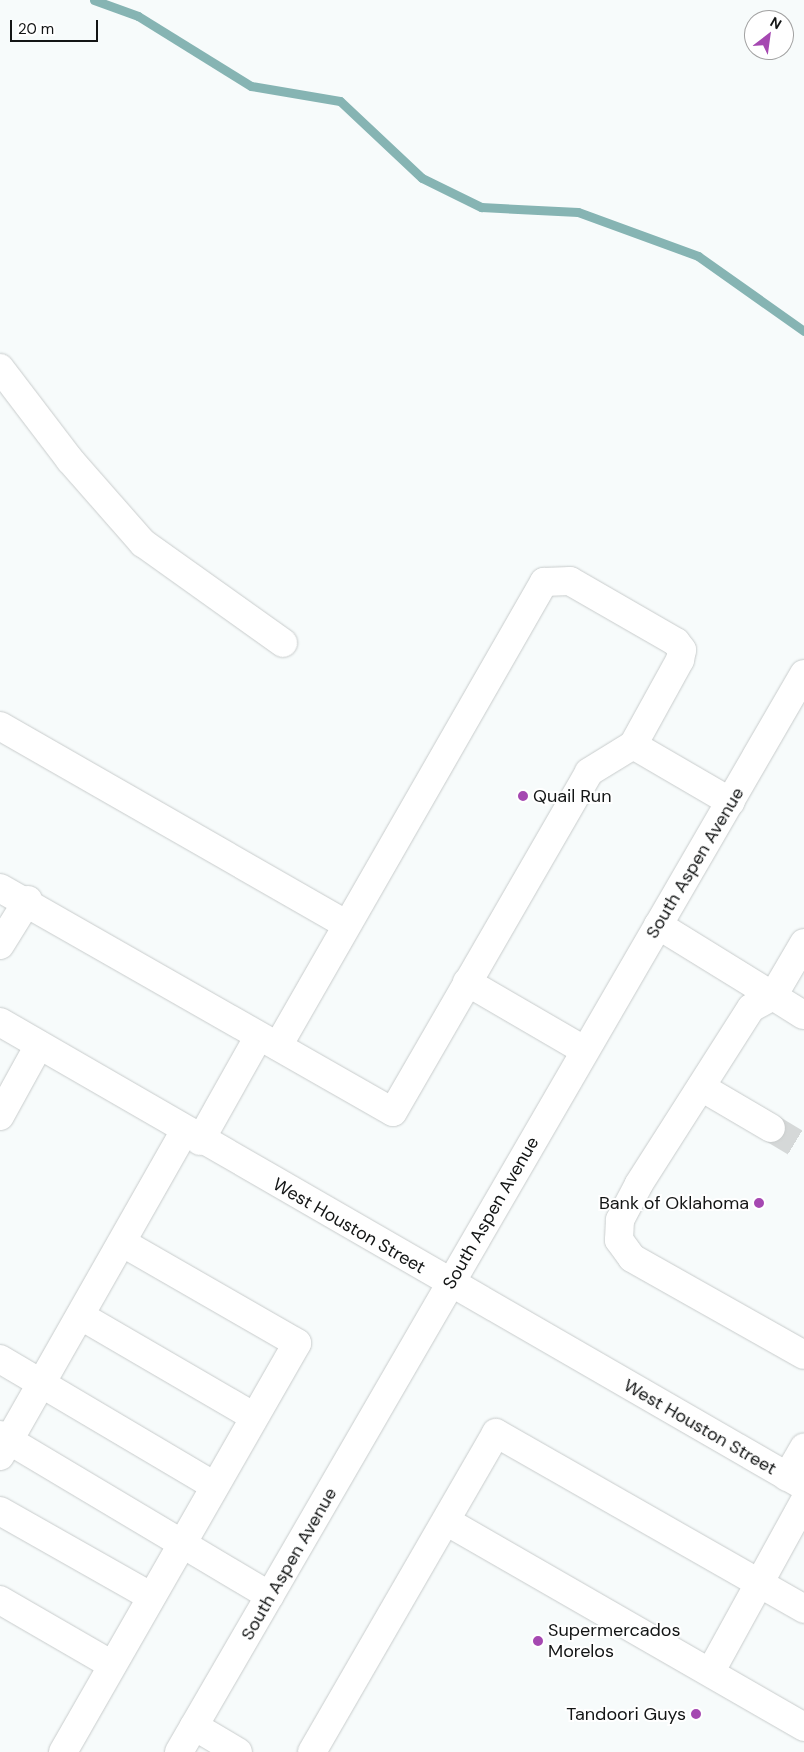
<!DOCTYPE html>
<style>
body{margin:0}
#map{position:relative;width:804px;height:1752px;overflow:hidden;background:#f7fbfb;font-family:"DM Sans",sans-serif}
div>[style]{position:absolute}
.stream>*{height:9px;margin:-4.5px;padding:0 4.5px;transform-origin:4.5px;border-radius:4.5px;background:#86b4b3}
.minor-tunnel>*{height:28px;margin-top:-14px;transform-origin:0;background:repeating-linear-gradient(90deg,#d5d8d8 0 28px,transparent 0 42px)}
.roads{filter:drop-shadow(0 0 1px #c8cccc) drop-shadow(0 0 1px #c8cccc)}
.minor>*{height:28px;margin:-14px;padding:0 14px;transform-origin:14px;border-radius:14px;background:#fff}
.major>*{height:28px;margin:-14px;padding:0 14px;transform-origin:14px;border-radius:14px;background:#fff}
.dots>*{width:14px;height:14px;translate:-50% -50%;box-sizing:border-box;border:2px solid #fff;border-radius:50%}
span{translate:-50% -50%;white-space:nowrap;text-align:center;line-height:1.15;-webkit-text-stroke:4px #fff;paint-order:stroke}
.poi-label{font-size:18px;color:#131515}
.left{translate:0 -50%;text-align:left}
.right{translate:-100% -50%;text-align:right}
.street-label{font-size:18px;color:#131515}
.north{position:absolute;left:744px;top:10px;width:50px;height:50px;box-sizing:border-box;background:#fff;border:1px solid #a1a1a1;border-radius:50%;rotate:30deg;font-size:14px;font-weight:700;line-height:20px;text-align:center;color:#131515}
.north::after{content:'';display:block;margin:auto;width:18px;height:22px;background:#a548b1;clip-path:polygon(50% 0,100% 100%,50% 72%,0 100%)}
.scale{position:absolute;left:10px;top:20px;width:88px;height:22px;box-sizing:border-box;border:2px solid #131515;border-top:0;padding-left:6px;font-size:15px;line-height:18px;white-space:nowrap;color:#131515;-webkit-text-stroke:4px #fff;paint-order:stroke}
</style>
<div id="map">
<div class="stream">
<i style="left:94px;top:0;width:47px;rotate:20deg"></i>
<i style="left:138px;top:16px;width:133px;rotate:31.8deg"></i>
<i style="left:251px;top:86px;width:90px;rotate:9.6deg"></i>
<i style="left:340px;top:101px;width:112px;rotate:43.2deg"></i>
<i style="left:422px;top:178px;width:66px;rotate:26.2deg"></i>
<i style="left:481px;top:207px;width:97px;rotate:3deg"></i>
<i style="left:578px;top:212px;width:128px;rotate:20.1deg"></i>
<i style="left:698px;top:256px;width:130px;rotate:35.3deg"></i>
</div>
<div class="minor-tunnel">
<i style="left:771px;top:1128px;width:39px;rotate:31deg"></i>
</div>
<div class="roads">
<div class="minor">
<i style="left:0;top:368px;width:116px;rotate:52.7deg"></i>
<i style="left:70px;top:460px;width:111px;rotate:48.7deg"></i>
<i style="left:143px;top:543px;width:172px;rotate:35.5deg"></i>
<i style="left:0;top:726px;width:399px;rotate:29.8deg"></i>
<i style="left:0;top:888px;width:452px;rotate:29.7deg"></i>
<i style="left:393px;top:1112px;width:392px;rotate:-60deg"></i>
<i style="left:589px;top:772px;width:52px;rotate:-31.5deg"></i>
<i style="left:658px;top:925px;width:135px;rotate:31.7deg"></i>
<i style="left:773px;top:996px;width:25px;rotate:151deg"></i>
<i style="left:751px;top:1008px;width:209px;rotate:122.5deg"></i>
<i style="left:639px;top:1184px;width:41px;rotate:117.8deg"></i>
<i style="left:620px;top:1220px;width:20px;rotate:93deg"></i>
<i style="left:619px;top:1240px;width:22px;rotate:54deg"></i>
<i style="left:632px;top:1258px;width:197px;rotate:29.4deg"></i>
<i style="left:804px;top:943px;width:61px;rotate:120.3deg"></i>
<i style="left:773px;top:996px;width:36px;rotate:32deg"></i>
<i style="left:0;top:945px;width:53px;rotate:-58.1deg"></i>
<i style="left:467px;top:982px;width:135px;rotate:30.2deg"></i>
<i style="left:278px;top:1046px;width:535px;rotate:-60.18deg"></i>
<i style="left:544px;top:582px;width:26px;rotate:-2deg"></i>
<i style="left:570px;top:581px;width:122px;rotate:29.9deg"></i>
<i style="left:676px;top:642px;width:10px;rotate:53deg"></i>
<i style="left:682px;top:650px;width:10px;rotate:101deg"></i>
<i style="left:680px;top:660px;width:97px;rotate:118.9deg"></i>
<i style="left:633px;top:745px;width:113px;rotate:30.2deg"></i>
<i style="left:701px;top:1087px;width:81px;rotate:30.4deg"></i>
<i style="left:0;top:1116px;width:81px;rotate:-61.2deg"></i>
<i style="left:200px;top:1141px;width:120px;rotate:-60.7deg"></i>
<i style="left:81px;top:1316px;width:199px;rotate:30.2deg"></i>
<i style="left:0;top:1359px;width:247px;rotate:30.6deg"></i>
<i style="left:0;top:1435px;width:314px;rotate:30.8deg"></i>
<i style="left:0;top:1456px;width:373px;rotate:-60.4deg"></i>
<i style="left:787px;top:1477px;width:34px;rotate:-60deg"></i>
<i style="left:0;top:1511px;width:172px;rotate:29.5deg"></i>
<i style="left:446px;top:1521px;width:413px;rotate:29.9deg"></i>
<i style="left:0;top:1600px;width:129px;rotate:30.1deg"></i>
<i style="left:711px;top:1671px;width:193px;rotate:-61.2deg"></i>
<i style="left:194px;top:1726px;width:51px;rotate:30.6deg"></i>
<i style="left:63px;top:1752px;width:471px;rotate:-60.2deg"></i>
<i style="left:297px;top:1343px;width:201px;rotate:-150.1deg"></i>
<i style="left:312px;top:1752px;width:368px;rotate:-60deg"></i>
<i style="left:496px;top:1433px;width:355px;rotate:29.7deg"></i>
</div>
<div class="major">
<i style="left:0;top:1022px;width:928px;rotate:29.99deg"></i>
<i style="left:179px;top:1752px;width:1246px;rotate:-59.9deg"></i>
</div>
</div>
<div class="dots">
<i style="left:523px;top:796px;background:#a548b1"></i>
<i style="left:759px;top:1203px;background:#a548b1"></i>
<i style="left:538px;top:1641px;background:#a548b1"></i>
<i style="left:696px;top:1714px;background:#a548b1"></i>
</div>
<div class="poi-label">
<span class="left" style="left:533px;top:796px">Quail Run</span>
<span class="right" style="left:749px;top:1203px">Bank of Oklahoma</span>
<span class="left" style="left:548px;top:1641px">Supermercados<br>Morelos</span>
<span class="right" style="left:686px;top:1714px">Tandoori Guys</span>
</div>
<div class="street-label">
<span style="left:695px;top:863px;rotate:-59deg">South Aspen Avenue</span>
<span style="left:491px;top:1213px;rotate:-60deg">South Aspen Avenue</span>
<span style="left:349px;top:1226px;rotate:30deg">West Houston Street</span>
<span style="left:700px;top:1427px;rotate:30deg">West Houston Street</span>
<span style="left:289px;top:1564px;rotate:-60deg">South Aspen Avenue</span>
</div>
<div class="north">N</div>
<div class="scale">20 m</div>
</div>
